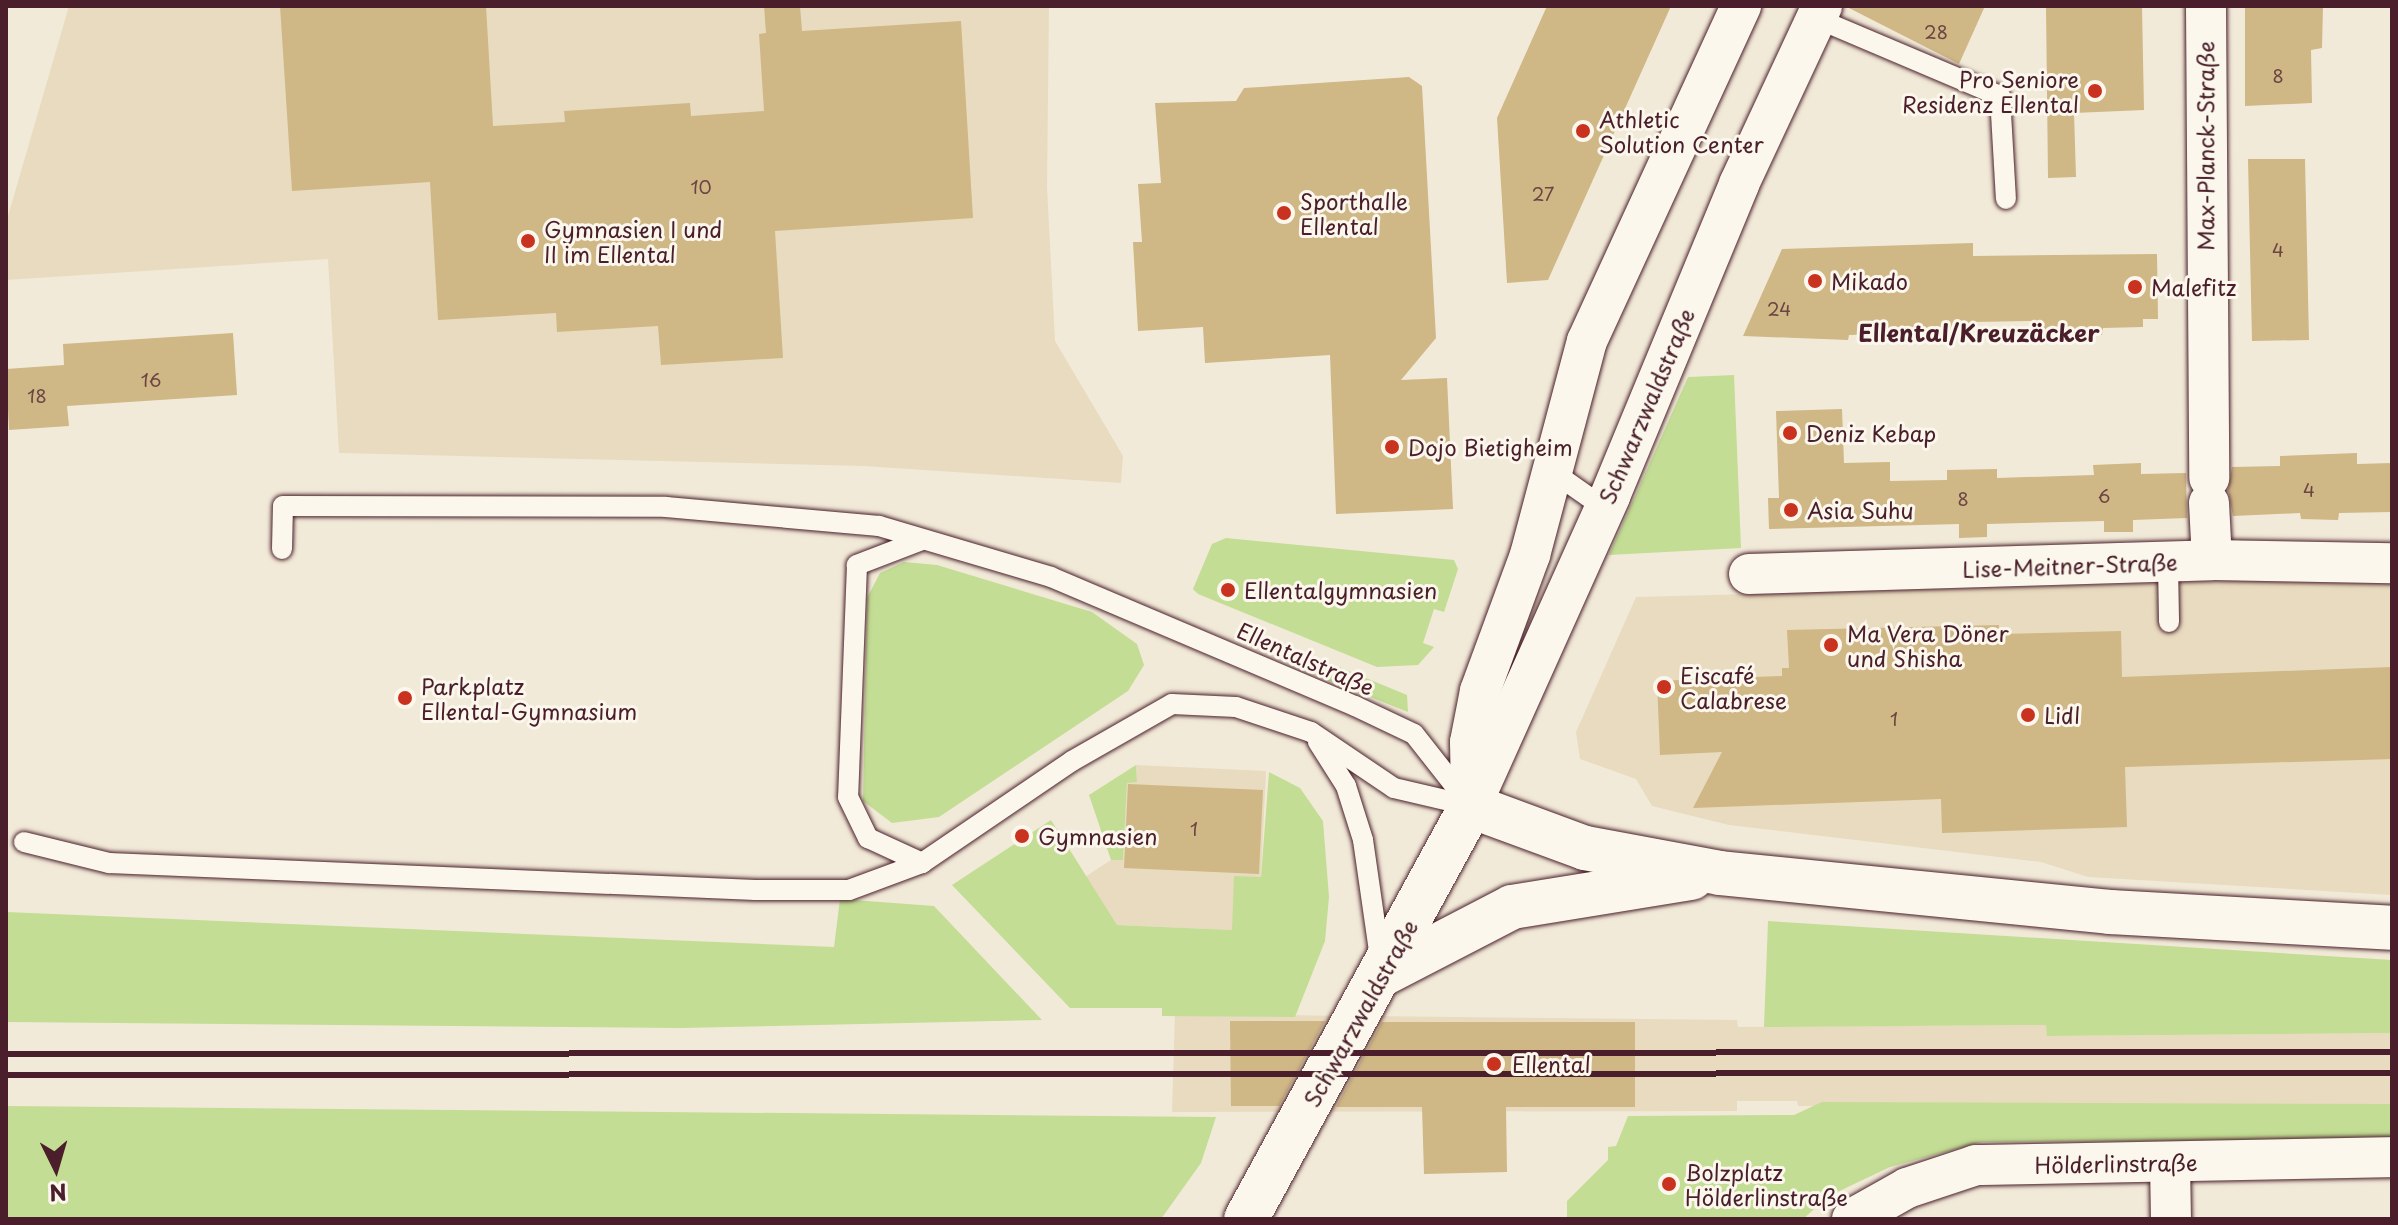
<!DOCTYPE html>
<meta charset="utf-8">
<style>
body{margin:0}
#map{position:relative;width:2398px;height:1225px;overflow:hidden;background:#f2ead8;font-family:"Playpen Sans",sans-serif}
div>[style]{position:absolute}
.built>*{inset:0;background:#e8dbbf}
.green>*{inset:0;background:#c3dd94}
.building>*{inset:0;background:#cfb786}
.roads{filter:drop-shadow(0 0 2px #4a1f2b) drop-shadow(0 0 2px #4a1f2b)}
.lane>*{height:20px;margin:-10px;padding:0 10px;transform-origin:10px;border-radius:10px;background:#fbf7ec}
.street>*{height:40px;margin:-20px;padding:0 20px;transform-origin:20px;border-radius:20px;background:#fbf7ec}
.secondary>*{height:44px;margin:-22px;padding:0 22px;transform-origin:22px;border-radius:22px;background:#fbf7ec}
.rail>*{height:6px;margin:-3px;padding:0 3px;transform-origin:3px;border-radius:3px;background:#4a1f2b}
.dots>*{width:22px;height:22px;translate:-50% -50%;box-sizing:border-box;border:4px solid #fbf7ec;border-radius:50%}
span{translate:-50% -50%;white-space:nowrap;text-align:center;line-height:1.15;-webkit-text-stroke:6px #fbf7ec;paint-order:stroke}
.number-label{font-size:18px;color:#6b4542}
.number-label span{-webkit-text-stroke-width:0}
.poi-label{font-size:22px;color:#4a1f2b}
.right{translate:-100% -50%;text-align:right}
.left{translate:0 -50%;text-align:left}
.street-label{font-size:22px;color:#4a1f2b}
.neighbourhood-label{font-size:24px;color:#4a1f2b;font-weight:700}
.frame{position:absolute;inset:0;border:8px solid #4a1f2b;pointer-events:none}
.north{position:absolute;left:16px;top:1129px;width:80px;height:80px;-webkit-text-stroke:6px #fbf7ec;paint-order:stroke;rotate:175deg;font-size:22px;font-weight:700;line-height:32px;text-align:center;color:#4a1f2b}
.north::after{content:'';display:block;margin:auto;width:28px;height:36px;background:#4a1f2b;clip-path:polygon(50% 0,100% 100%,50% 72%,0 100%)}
</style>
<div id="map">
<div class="built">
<i style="clip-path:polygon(69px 6px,1049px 6px,1047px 187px,1055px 341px,1123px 456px,1121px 483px,864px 466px,339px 453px,328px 259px,6px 280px,6px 223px)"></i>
<i style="clip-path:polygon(2392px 577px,2392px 895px,2088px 877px,2041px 862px,1729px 825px,1652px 806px,1636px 779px,1580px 759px,1576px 732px,1636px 597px)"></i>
<i style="clip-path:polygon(1136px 765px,1266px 771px,1261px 877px,1232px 930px,1117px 925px,1085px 877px,1111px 860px,1123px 860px,1127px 782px,1137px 782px)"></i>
<i style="clip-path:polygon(1175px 1014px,1737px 1020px,1738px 1027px,2047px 1025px,2047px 1036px,2392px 1033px,2392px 1104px,1798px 1106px,1797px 1101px,1737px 1101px,1737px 1111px,1172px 1112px)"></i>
</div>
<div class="green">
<i style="clip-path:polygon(1734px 375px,1741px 548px,1609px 555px,1688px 377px)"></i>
<i style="clip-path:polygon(1226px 538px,1454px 560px,1458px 569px,1444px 612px,1434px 609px,1423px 643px,1434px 647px,1418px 665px,1377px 667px,1198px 594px,1193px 589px,1212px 544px)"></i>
<i style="clip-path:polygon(904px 562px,937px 565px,1092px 612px,1137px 644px,1144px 665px,1128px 691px,939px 817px,892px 823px,863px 801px,867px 598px,880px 573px)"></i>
<i style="clip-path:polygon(1303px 652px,1407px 695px,1408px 712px,1317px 676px)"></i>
<i style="clip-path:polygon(1136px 765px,1137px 782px,1127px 783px,1123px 860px,1111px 860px,1089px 795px)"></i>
<i style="clip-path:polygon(1269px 772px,1300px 788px,1323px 821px,1329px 897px,1325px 941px,1295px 1017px,1162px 1016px,1162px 1008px,1070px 1008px,952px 885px,1051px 820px,1117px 925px,1232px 930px,1234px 876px,1261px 877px)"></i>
<i style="clip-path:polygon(840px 899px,934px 906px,1042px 1020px,681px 1028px,6px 1022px,6px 912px,834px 947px)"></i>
<i style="clip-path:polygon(1768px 921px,2392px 960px,2392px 1033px,2047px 1036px,2046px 1025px,1764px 1027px)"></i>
<i style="clip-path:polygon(1822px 1102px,2392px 1104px,2392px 1140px,1982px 1142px,1890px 1167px,1829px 1196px,1803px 1219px,1567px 1219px,1567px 1201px,1608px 1160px,1608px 1147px,1616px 1146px,1628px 1116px,1794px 1115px)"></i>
<i style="clip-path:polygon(6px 1106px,1216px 1117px,1201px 1163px,1161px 1219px,6px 1219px)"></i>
</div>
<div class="building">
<i style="clip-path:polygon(280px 6px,486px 6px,493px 126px,565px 122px,564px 111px,690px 103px,691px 116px,764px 111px,759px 34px,766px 33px,764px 6px,800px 6px,802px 31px,961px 21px,973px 218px,775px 231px,783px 358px,661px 365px,658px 326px,557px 332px,556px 313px,438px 320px,430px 182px,292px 191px)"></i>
<i style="clip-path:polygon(1547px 6px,1671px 6px,1548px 280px,1507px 283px,1497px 118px)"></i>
<i style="clip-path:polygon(1845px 6px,1985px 6px,1959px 64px)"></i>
<i style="clip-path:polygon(2046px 6px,2142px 6px,2144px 110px,2074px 113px,2076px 177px,2048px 178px)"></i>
<i style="clip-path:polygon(2245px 6px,2323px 6px,2322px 48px,2311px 50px,2312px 103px,2245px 106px)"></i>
<i style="clip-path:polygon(1409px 77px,1422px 86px,1436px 338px,1401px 380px,1447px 378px,1453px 509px,1336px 514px,1330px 355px,1205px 363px,1203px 327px,1138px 331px,1133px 242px,1142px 242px,1138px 184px,1161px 183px,1155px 103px,1236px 101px,1244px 88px)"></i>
<i style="clip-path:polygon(2248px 159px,2305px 159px,2309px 340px,2252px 341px)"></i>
<i style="clip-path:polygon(1973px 243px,1973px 256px,2157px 254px,2158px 319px,2143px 319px,2143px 327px,2103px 328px,2102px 335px,2031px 329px,2031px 321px,1972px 322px,1972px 331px,1849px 335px,1848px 340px,1743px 336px,1782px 249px)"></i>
<i style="clip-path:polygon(233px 333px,237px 395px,67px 406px,69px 426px,9px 430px,6px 369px,64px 365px,63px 344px)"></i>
<i style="clip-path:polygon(1842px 409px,1844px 463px,1890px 462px,1890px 481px,1947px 480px,1947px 470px,1997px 469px,1997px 478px,2094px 475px,2093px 465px,2141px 463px,2141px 474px,2186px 473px,2187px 518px,2133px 520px,2133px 532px,2104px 532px,2104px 521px,1987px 524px,1987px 537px,1959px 538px,1959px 524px,1769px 529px,1768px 498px,1779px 498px,1776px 411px)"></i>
<i style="clip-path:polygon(2357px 453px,2357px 464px,2392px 463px,2392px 512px,2339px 513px,2338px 520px,2301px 519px,2300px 513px,2233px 516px,2228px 490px,2232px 467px,2280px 466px,2280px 456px)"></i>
<i style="clip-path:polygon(1999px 625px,1999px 634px,2121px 631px,2122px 677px,2392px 667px,2392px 759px,2125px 767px,2127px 827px,1942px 833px,1941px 799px,1693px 808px,1722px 752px,1660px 755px,1657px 681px,1782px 676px,1782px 668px,1789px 668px,1787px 630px)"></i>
<i style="clip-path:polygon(1128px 784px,1263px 790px,1259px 874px,1124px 868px)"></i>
<i style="clip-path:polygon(1230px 1021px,1325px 1021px,1279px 1106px,1231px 1106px)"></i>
<i style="clip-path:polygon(1382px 1022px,1635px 1022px,1635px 1107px,1506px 1107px,1507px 1172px,1424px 1174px,1422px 1107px,1336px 1107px)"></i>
</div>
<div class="roads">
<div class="lane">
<i style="left:1816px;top:18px;width:200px;rotate:23deg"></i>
<i style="left:2000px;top:96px;width:103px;rotate:86.7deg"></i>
<i style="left:1553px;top:472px;width:49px;rotate:35deg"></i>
<i style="left:1593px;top:500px;width:17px;rotate:-13deg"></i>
<i style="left:922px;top:540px;width:70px;rotate:159deg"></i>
<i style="left:857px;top:565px;width:232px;rotate:92.2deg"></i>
<i style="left:848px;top:797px;width:46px;rotate:64deg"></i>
<i style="left:868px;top:838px;width:60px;rotate:24.8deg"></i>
<i style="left:922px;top:863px;width:181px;rotate:-34.2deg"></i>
<i style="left:1072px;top:761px;width:115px;rotate:-29.7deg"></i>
<i style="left:1172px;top:704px;width:64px;rotate:2.7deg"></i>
<i style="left:1236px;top:707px;width:79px;rotate:18.4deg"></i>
<i style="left:1311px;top:732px;width:100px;rotate:34deg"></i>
<i style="left:1394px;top:788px;width:79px;rotate:13.2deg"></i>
<i style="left:282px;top:549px;width:43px;rotate:-88.7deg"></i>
<i style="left:283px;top:506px;width:383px;rotate:0.1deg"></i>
<i style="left:666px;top:507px;width:214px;rotate:5.1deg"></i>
<i style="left:879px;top:526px;width:179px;rotate:16.5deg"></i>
<i style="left:1051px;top:577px;width:330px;rotate:23deg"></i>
<i style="left:1355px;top:706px;width:65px;rotate:25.4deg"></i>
<i style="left:1414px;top:734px;width:84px;rotate:51.8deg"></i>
<i style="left:2168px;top:563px;width:59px;rotate:89deg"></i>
<i style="left:1318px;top:742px;width:52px;rotate:57.5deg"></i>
<i style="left:1346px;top:786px;width:57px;rotate:72.5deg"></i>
<i style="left:1363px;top:840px;width:119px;rotate:81.8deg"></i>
<i style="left:24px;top:842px;width:88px;rotate:13.9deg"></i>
<i style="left:109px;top:863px;width:647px;rotate:2.39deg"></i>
<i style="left:755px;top:890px;width:94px"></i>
<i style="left:849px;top:890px;width:78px;rotate:-20.3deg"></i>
</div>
<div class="street">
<i style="left:2206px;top:6px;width:472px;rotate:89.6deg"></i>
<i style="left:2209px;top:503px;width:57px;rotate:87deg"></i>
<i style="left:1749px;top:574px;width:463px;rotate:-1.7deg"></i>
<i style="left:2212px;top:560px;width:180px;rotate:1deg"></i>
<i style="left:1471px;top:798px;width:56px;rotate:-91deg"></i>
<i style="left:1470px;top:742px;width:52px;rotate:-78.9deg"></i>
<i style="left:1480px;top:691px;width:145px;rotate:-69.8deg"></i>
<i style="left:1530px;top:555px;width:221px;rotate:-75.1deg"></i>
<i style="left:1587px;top:341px;width:369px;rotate:-65.3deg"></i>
<i style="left:1471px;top:806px;width:340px;rotate:-65.8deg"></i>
<i style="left:1610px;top:496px;width:338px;rotate:-67.5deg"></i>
<i style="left:1739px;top:184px;width:196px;rotate:-65deg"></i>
<i style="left:2170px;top:1163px;width:56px;rotate:89deg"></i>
<i style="left:1852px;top:1219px;width:63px;rotate:-29.4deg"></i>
<i style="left:1907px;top:1188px;width:73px;rotate:-18.4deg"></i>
<i style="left:1976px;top:1165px;width:416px;rotate:-1.1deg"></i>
</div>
<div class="secondary">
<i style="left:1381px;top:975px;width:148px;rotate:-27.4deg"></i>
<i style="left:1512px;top:907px;width:182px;rotate:-9.2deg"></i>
<i style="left:1246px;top:1219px;width:470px;rotate:-61.4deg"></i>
<i style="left:1471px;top:806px;width:121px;rotate:20.2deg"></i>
<i style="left:1585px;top:848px;width:137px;rotate:10.5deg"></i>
<i style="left:1720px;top:873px;width:392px;rotate:5.7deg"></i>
<i style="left:2110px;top:912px;width:282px;rotate:3.2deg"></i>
</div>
</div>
<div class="rail">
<i style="left:6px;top:1054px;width:2386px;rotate:-0.05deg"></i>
<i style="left:6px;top:1075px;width:2386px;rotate:-0.05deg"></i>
</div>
<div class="dots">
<i style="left:2095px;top:91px;background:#c8321e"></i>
<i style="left:1583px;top:131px;background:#c8321e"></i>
<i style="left:1284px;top:213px;background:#c8321e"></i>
<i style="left:528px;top:241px;background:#c8321e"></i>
<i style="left:1815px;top:281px;background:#c8321e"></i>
<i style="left:2135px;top:287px;background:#c8321e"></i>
<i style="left:1790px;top:433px;background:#c8321e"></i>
<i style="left:1392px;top:447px;background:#c8321e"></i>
<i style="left:1791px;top:510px;background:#c8321e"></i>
<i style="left:1228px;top:590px;background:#c8321e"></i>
<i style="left:1831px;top:645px;background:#c8321e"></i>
<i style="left:1664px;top:687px;background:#c8321e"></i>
<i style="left:405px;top:698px;background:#c8321e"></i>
<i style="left:2028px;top:715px;background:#c8321e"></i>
<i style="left:1022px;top:836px;background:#c8321e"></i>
<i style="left:1494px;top:1064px;background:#c8321e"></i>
<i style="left:1669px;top:1184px;background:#c8321e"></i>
</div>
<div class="number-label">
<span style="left:1936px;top:32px">28</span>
<span style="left:2278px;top:76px">8</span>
<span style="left:701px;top:187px">10</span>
<span style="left:1543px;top:194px">27</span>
<span style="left:2278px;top:250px">4</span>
<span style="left:1779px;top:309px">24</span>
<span style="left:151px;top:380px">16</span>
<span style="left:37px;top:396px">18</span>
<span style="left:2309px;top:490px">4</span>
<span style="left:2104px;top:496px">6</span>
<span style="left:1963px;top:499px">8</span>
<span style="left:1894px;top:719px">1</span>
<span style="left:1194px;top:829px">1</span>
</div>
<div class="poi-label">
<span class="right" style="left:2079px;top:91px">Pro Seniore<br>Residenz Ellental</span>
<span class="left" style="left:1599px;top:131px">Athletic<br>Solution Center</span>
<span class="left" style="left:1300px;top:213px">Sporthalle<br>Ellental</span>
<span class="left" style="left:544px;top:241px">Gymnasien I und<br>II im Ellental</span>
<span class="left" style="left:1831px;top:281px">Mikado</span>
<span class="left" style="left:2151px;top:287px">Malefitz</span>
<span class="left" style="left:1806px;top:433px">Deniz Kebap</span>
<span class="left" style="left:1408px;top:447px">Dojo Bietigheim</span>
<span class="left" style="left:1807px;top:510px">Asia Suhu</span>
<span class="left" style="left:1244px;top:590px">Ellentalgymnasien</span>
<span class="left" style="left:1847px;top:645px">Ma Vera Döner<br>und Shisha</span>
<span class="left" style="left:1680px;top:687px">Eiscafé<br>Calabrese</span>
<span class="left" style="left:421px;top:698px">Parkplatz<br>Ellental-Gymnasium</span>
<span class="left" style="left:2044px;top:715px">Lidl</span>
<span class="left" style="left:1038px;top:836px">Gymnasien</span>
<span class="left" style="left:1512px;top:1064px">Ellental</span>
<span class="left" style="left:1685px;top:1184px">Bolzplatz<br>Hölderlinstraße</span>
</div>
<div class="street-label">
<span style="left:2205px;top:146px;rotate:-90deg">Max-Planck-Straße</span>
<span style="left:1646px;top:406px;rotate:-67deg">Schwarzwaldstraße</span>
<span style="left:2070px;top:565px;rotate:-2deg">Lise-Meitner-Straße</span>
<span style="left:1306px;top:658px;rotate:24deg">Ellentalstraße</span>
<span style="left:1360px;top:1013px;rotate:-61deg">Schwarzwaldstraße</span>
<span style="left:2116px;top:1163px;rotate:-1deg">Hölderlinstraße</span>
</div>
<div class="neighbourhood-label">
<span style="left:1979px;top:333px">Ellental/Kreuzäcker</span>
</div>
<div class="frame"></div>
<div class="north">N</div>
</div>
